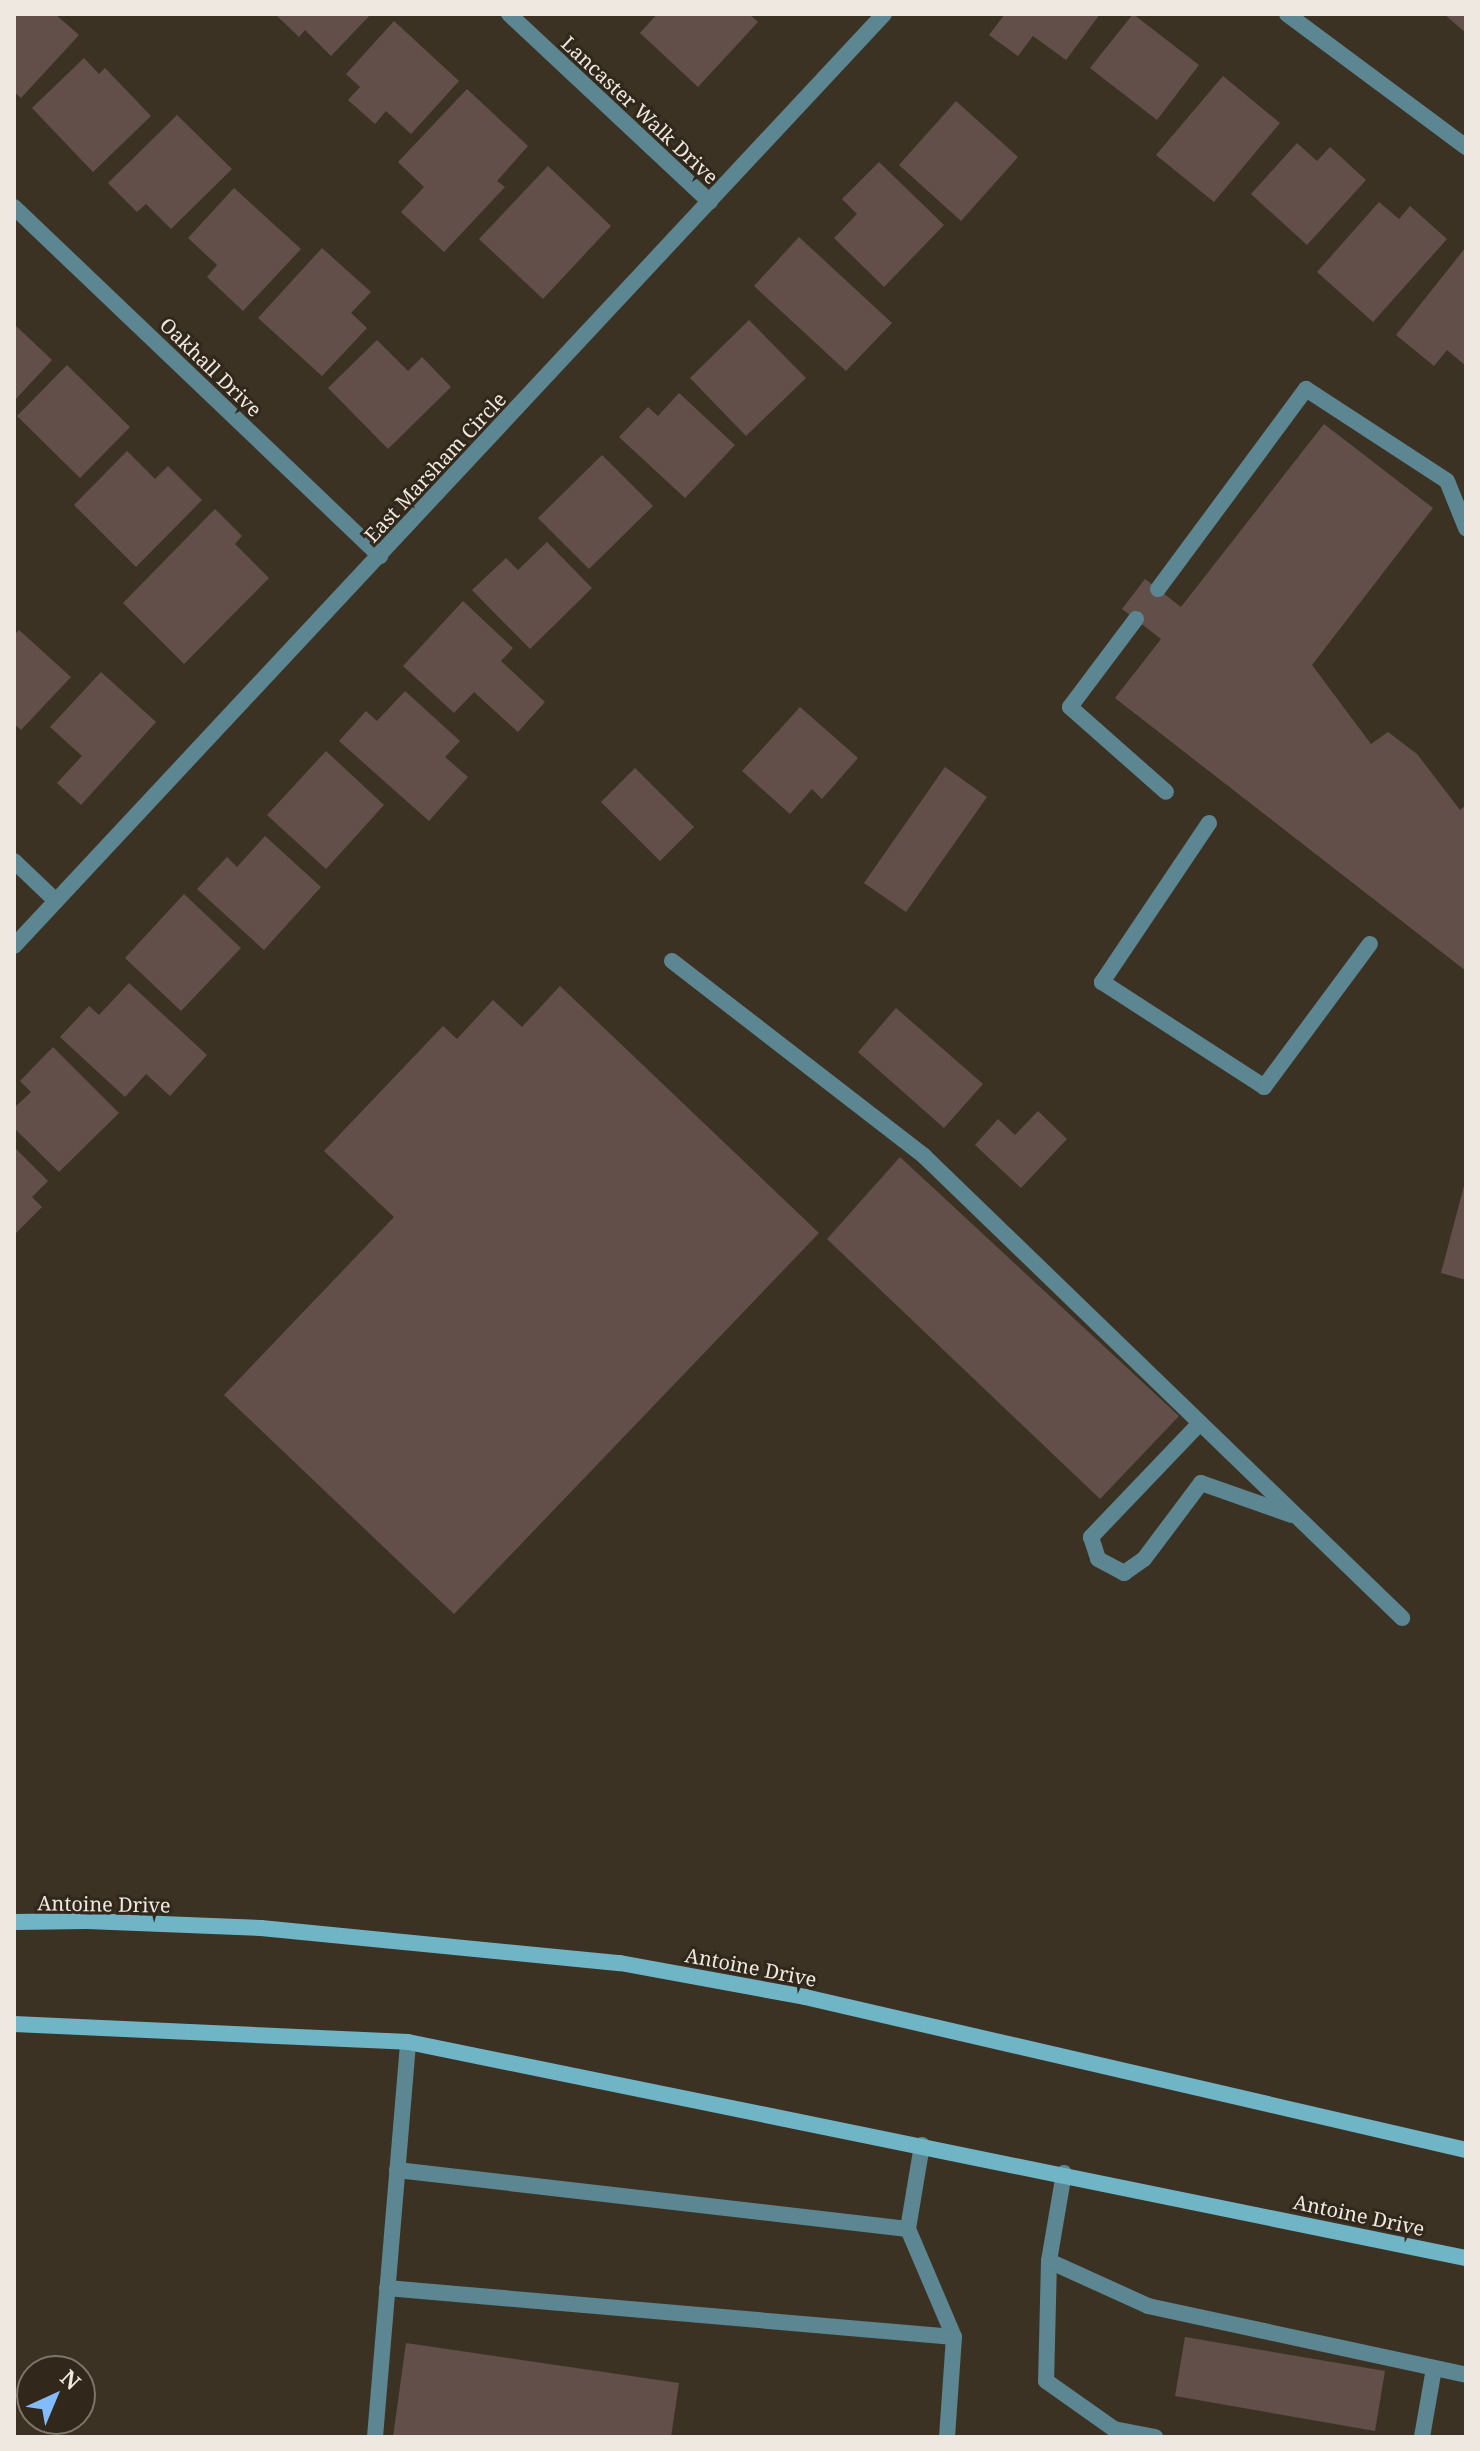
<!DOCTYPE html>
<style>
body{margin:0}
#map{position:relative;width:1480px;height:2451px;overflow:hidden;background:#3c3224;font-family:"Noto Serif",serif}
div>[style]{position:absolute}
.building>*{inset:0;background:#624f4a}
.service>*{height:16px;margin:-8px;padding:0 8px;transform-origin:8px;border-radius:8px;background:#5c8691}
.minor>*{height:16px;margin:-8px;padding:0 8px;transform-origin:8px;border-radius:8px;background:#5c8691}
.secondary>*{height:16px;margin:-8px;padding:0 8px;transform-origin:8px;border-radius:8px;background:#6fb5c6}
span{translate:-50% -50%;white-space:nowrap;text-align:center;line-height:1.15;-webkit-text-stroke:6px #31281b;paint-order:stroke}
.street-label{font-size:20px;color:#efe8e0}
.frame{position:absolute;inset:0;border:16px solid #efe8e0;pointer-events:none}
.north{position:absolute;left:16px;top:2355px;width:80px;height:80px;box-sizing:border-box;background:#31281b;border:2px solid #7d756a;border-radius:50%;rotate:44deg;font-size:22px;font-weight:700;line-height:32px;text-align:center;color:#efe8e0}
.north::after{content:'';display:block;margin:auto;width:28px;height:36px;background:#83bcfb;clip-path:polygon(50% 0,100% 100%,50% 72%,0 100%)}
</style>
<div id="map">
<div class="building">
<i style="clip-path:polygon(14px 14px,55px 14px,79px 35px,21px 98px,14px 92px)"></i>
<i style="clip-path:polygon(275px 14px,371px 14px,331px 56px,305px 30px,299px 37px)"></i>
<i style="clip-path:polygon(657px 14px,749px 14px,758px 22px,698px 87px,640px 33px)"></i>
<i style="clip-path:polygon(1005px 14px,1100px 14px,1066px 60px,1033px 36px,1018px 56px,989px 35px)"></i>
<i style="clip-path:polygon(1133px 14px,1199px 65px,1157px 120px,1090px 68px)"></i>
<i style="clip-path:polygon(1444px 14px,1466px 14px,1466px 33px)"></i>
<i style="clip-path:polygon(394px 21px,459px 81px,411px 134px,386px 111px,375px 124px,348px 100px,360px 87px,346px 74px)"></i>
<i style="clip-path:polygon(84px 58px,99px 74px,105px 68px,151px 116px,93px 172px,32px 108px)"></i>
<i style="clip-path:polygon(1223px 76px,1280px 123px,1214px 202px,1156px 155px)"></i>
<i style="clip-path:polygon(467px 89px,528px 146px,497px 181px,505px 187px,444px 252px,401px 212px,424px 187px,398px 162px)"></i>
<i style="clip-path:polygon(956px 101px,1018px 157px,961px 221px,899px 165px)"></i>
<i style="clip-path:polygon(177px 115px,232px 169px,171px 229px,146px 204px,137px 212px,108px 183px)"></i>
<i style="clip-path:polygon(1297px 143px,1317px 161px,1330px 147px,1366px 180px,1307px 245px,1251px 194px)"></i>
<i style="clip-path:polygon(879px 162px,944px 225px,884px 287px,834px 238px,857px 214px,842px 199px)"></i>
<i style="clip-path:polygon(548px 166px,611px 226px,543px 299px,479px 239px)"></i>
<i style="clip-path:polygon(234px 188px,301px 249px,243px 311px,207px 277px,217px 265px,188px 238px)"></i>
<i style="clip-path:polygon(1379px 202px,1399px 219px,1410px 206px,1447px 239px,1373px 322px,1317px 272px)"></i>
<i style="clip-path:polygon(799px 237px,892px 323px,846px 371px,754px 286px)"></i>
<i style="clip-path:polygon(1466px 247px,1466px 366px,1447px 350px,1434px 366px,1396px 335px)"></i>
<i style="clip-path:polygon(322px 248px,371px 292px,351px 313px,367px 328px,322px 376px,258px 318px)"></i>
<i style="clip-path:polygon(749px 320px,806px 378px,746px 436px,690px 378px)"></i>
<i style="clip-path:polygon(14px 324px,52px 360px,14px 401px)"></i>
<i style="clip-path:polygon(377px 340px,408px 371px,422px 357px,451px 387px,388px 449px,328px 388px)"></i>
<i style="clip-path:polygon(67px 365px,130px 427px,80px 478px,17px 416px)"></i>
<i style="clip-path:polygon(679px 393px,735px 445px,685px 498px,619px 437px,648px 407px,658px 416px)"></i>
<i style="clip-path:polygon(1324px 424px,1433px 508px,1312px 665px,1371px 744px,1388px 732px,1417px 754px,1460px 810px,1466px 805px,1466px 971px,1115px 698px,1161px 639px,1122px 609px,1145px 579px,1181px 607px)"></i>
<i style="clip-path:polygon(127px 451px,155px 479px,168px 466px,202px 500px,136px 567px,74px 505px)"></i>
<i style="clip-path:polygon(602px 455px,653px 506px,589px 569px,538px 518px)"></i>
<i style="clip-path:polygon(215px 509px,242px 536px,235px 544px,269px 578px,184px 664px,123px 603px)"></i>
<i style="clip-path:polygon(547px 542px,592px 588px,530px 649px,472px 590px,506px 558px,518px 570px)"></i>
<i style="clip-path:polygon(463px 601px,513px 648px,501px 661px,545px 702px,518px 732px,474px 692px,454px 713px,403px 666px)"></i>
<i style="clip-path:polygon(19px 630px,71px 677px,21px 730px,14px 724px,14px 635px)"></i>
<i style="clip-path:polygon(101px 672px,156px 722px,81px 805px,57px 783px,82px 756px,50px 727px)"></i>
<i style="clip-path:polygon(405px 691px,460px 741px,445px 757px,468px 777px,429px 821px,339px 741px,366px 711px,377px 721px)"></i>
<i style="clip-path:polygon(800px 707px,858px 758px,822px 799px,812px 789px,790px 814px,742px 771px)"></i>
<i style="clip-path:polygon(326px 751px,384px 805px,326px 869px,267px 815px)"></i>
<i style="clip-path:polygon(945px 767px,987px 797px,906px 912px,864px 883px)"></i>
<i style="clip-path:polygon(635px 768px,694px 827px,660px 861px,601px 802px)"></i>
<i style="clip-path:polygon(265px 836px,321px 887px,264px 950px,197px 889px,227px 857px,237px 867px)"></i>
<i style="clip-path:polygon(184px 894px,241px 948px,181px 1011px,125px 958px)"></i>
<i style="clip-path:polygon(129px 983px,207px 1055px,170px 1096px,146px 1074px,125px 1097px,60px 1037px,89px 1006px,99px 1015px)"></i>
<i style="clip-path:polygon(560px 986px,819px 1233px,454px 1614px,224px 1395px,394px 1217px,324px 1151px,443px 1026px,457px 1039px,493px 1000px,522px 1027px)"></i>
<i style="clip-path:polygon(896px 1008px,983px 1084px,944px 1128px,858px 1052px)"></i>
<i style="clip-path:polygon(53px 1047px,119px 1113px,59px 1172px,14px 1128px,14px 1108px,31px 1092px,20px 1081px)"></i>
<i style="clip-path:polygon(1038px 1111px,1067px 1139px,1021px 1188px,975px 1145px,998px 1119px,1015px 1135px)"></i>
<i style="clip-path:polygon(14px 1147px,48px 1181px,32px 1197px,42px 1207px,14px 1235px)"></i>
<i style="clip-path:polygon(900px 1157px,1179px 1416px,1100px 1499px,827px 1239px)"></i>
<i style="clip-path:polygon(1465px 1182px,1466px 1182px,1466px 1280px,1441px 1273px)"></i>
<i style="clip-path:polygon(1185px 2337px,1385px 2371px,1375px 2431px,1175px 2396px)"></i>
<i style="clip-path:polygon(406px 2343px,679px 2383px,671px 2437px,393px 2437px)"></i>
</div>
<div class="service">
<i style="left:1158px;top:589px;width:249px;rotate:-53.5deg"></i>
<i style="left:1306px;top:389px;width:168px;rotate:33.1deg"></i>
<i style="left:1447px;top:481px;width:51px;rotate:68deg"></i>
<i style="left:1136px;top:619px;width:110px;rotate:126.9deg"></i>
<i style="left:1070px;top:707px;width:128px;rotate:41.5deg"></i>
<i style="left:1209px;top:823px;width:192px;rotate:123.9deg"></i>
<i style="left:1102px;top:982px;width:193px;rotate:32.9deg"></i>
<i style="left:1264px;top:1087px;width:178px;rotate:-53.5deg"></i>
<i style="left:672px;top:961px;width:319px;rotate:37.7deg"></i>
<i style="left:924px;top:1156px;width:665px;rotate:44.02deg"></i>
<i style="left:1200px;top:1423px;width:158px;rotate:133.7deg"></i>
<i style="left:1091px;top:1537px;width:23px;rotate:72deg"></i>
<i style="left:1098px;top:1559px;width:30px;rotate:28deg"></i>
<i style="left:1124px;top:1573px;width:24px;rotate:-35deg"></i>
<i style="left:1144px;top:1559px;width:95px;rotate:-53.1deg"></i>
<i style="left:1201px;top:1483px;width:96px;rotate:19.4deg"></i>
<i style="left:922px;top:2145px;width:85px;rotate:99.5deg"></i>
<i style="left:908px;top:2229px;width:117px;rotate:66.9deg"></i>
<i style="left:954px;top:2337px;width:100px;rotate:94deg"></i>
<i style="left:397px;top:2170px;width:514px;rotate:6.59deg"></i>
<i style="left:1064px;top:2173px;width:89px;rotate:99.7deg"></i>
<i style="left:1049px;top:2261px;width:120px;rotate:91.4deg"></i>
<i style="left:1046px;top:2381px;width:83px;rotate:35.2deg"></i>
<i style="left:1114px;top:2429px;width:42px;rotate:11deg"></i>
<i style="left:1049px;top:2261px;width:109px;rotate:24.4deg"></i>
<i style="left:1148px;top:2306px;width:325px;rotate:12.2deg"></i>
<i style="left:387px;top:2288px;width:569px;rotate:4.94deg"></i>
<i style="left:375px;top:2437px;width:396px;rotate:-85.2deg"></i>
<i style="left:1422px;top:2437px;width:70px;rotate:-80.1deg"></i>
</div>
<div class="minor">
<i style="left:509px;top:14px;width:275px;rotate:43.1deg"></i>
<i style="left:1287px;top:14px;width:223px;rotate:36.6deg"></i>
<i style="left:14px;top:207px;width:506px;rotate:43.64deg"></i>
<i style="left:14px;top:861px;width:58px;rotate:43.6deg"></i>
<i style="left:14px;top:946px;width:1275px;rotate:-46.97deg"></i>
</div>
<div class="secondary">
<i style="left:14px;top:1922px;width:73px;rotate:-0.8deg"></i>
<i style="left:87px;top:1921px;width:174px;rotate:2.3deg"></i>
<i style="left:261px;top:1928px;width:361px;rotate:5.6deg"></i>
<i style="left:620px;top:1963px;width:188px;rotate:10.4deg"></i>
<i style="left:805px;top:1997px;width:678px;rotate:13.03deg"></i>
<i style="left:14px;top:2024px;width:394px;rotate:2.6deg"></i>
<i style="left:408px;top:2042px;width:1080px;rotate:11.54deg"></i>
</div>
<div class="street-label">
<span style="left:640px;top:110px;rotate:43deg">Lancaster Walk Drive</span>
<span style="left:211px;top:367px;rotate:44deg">Oakhall Drive</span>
<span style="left:435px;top:467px;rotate:-47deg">East Marsham Circle</span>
<span style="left:104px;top:1904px;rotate:1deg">Antoine Drive</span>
<span style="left:751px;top:1967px;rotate:11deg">Antoine Drive</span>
<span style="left:1359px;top:2215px;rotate:12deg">Antoine Drive</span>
</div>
<div class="frame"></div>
<div class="north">N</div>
</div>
